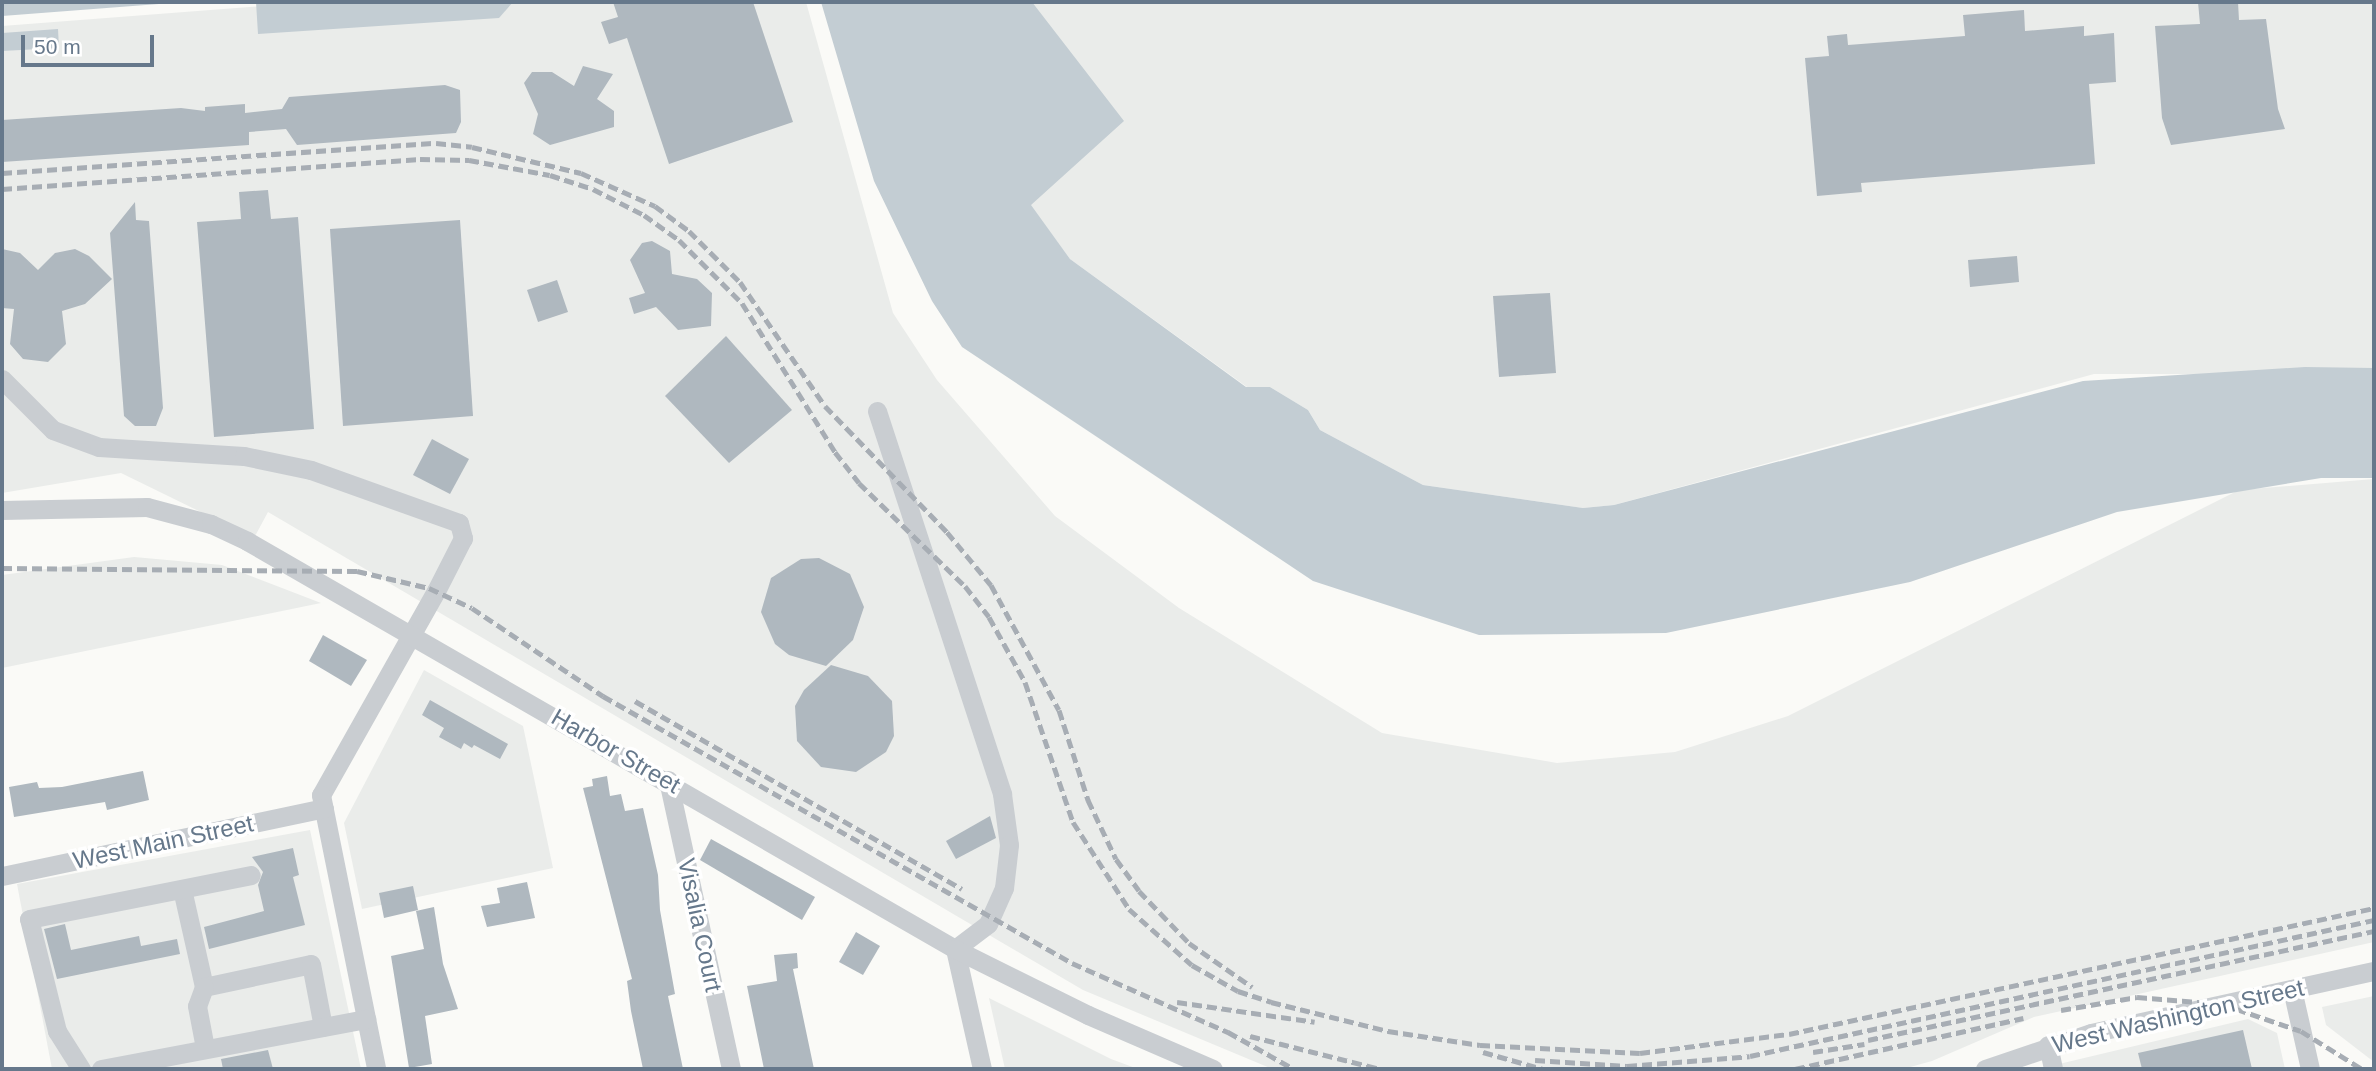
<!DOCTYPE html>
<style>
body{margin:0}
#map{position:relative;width:2376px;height:1071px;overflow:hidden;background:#fafaf7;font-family:Arial,sans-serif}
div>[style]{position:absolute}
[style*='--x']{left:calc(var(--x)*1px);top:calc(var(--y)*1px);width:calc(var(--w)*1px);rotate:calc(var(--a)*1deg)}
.built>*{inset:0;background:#eaecea}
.water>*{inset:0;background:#c3cdd3}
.building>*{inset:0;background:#afb8bf}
.minor>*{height:19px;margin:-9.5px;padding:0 9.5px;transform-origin:9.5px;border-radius:9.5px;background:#c9cdd1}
.rail>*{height:5px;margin-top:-2.5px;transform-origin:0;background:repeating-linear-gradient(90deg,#a7adb4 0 10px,transparent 0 15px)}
span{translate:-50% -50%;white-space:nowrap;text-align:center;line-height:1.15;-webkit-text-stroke:7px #fff;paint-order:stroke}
.street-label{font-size:24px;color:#66788b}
.frame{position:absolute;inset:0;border:4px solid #66788b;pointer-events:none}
.scale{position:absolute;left:21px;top:35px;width:133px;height:32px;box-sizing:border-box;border:4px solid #66788b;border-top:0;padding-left:9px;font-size:21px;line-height:24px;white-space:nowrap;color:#66788b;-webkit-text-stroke:5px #fff;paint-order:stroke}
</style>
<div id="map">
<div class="built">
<i style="clip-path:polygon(316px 2px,806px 2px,893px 313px,937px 380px,1055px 516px,1179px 608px,1382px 733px,1557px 763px,1675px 752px,1788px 716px,2239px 490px,2374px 479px,2374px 942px,2034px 1017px,1932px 1061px,1903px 1069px,1270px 1068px,1083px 990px,268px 512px,254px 538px,121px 473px,2px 493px,2px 26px)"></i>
<i style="clip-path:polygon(955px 2px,2374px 2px,2374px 374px,2094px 374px,1614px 505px,1583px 508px,1423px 485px,1320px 430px,1308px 410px,1270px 387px,1247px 387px,1070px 259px,1004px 170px)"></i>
<i style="clip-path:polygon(134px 557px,222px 565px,321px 603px,2px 668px,2px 575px)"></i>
<i style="clip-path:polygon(424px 670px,523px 726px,553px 868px,362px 909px,344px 823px)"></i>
<i style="clip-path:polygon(310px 830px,361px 1069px,52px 1069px,17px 884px)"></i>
<i style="clip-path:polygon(2374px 996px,2374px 1062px,2326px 1025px,2322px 1007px)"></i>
<i style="clip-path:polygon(989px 998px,1111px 1059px,1138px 1069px,1005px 1069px)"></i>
<i style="clip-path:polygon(2248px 1019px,2277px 1033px,2285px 1069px,2038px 1069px)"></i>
</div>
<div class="water">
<i style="clip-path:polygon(2px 2px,185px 2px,2px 16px)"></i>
<i style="clip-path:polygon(256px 2px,513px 2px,499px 18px,258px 34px)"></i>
<i style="clip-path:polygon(821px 2px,1032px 2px,1124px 121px,1031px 205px,1070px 259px,1246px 387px,1270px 387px,1308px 410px,1320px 430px,1423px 485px,1583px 508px,1614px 505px,2083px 381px,2305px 367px,2374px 368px,2374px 478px,2321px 478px,2117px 512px,1910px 582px,1666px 633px,1479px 635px,1313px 581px,962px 347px,932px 301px,874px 181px)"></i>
<i style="clip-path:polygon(58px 29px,59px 48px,2px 51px,2px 33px)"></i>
</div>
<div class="building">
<i style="clip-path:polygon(613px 2px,753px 2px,793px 122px,669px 164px,627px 38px,609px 44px,601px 22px,618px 17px)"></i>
<i style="clip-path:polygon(2198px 2px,2238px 2px,2239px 20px,2266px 19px,2278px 109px,2285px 129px,2171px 145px,2162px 118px,2155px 26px,2200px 24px)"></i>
<i style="clip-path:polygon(2024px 10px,2025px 31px,2084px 26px,2084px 36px,2114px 33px,2116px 82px,2089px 84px,2095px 164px,1861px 183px,1862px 192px,1817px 196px,1805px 58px,1829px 56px,1827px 36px,1847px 34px,1848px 45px,1965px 36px,1963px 15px)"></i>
<i style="clip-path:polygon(583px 66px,613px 74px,597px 99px,614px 111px,614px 127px,550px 145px,533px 134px,538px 114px,524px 83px,532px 72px,552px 72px,574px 86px)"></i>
<i style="clip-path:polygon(445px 85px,460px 90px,461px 122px,456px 133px,297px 145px,286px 129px,249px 132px,249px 145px,2px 162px,2px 120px,181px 108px,205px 111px,205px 107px,245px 104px,245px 113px,282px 109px,289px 97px)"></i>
<i style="clip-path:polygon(268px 190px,271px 219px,298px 217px,314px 429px,214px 437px,197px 222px,241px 219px,239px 192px)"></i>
<i style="clip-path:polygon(135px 202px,136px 220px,149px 221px,163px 408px,156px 426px,135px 426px,124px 416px,110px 233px)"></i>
<i style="clip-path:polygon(460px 220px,473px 416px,343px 426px,330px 229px)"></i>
<i style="clip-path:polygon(652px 241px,670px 251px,672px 274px,697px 279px,712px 293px,711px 326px,678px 330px,656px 307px,634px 314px,629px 298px,645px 293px,630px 260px,642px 243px)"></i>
<i style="clip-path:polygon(2px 249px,20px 253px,38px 270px,55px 253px,75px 249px,89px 256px,112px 279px,85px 304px,62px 311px,66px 344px,48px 362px,23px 359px,10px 344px,14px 309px,2px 308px)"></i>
<i style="clip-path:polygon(2017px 256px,2019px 282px,1970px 287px,1968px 260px)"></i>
<i style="clip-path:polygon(557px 280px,568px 312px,538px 322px,527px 290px)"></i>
<i style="clip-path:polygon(1550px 293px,1556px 373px,1499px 377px,1493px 296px)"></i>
<i style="clip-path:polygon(726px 336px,792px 410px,729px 463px,665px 396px)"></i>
<i style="clip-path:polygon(432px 439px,469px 459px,450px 494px,413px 475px)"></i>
<i style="clip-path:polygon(819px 558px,850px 574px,864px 607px,853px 640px,826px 666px,789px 655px,775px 644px,761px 612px,771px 578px,801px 559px)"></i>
<i style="clip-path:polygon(323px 635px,367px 660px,351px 686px,309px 661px)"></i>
<i style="clip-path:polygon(831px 665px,868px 676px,892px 701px,894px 736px,886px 752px,856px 772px,821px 767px,797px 741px,795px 706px,804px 690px)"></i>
<i style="clip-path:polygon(430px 700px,508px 744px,500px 759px,474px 745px,472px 748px,464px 743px,461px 749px,439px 737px,444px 728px,422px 715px)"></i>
<i style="clip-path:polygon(143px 771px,149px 800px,107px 810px,105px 802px,14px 817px,9px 787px,37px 782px,39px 788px,62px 787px)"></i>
<i style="clip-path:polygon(607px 776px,610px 796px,621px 794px,625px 811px,643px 808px,658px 875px,660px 910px,675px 994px,668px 996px,683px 1069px,643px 1069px,631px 1011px,627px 981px,632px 979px,583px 788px,593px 786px,592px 779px)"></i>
<i style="clip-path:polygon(990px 816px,996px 838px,956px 859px,946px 841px)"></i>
<i style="clip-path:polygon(711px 839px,815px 897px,802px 920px,700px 860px)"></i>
<i style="clip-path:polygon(293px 848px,299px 875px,293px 877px,305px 925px,209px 949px,204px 927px,264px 911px,258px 885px,263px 872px,252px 857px)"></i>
<i style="clip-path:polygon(527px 882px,535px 918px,487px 927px,481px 906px,500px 903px,497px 888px)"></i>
<i style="clip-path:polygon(413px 886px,418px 910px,384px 918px,379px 893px)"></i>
<i style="clip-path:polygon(434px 907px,443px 964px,458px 1009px,425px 1016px,432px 1064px,409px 1068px,391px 956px,424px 949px,416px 911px)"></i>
<i style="clip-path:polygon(65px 924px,71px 950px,139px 936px,141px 946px,177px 939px,180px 954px,57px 979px,44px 929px)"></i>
<i style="clip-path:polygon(856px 932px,880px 946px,863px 975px,839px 962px)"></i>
<i style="clip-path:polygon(797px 953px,798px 968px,793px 969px,814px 1069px,764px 1069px,747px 986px,777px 981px,774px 955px)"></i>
<i style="clip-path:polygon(2243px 1030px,2252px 1069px,2142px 1069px,2138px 1053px)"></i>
<i style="clip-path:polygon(268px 1050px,273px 1069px,223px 1069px,221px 1059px)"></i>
</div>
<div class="minor">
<i style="--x:2;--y:379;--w:72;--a:45"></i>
<i style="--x:53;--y:430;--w:49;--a:20.3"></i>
<i style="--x:99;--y:447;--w:145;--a:3.6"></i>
<i style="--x:244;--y:456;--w:68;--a:11.8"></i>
<i style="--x:311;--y:470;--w:157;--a:19.7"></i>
<i style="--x:459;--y:523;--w:16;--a:75"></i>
<i style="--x:463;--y:538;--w:59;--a:117"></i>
<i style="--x:436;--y:591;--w:234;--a:119.4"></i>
<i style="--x:321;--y:795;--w:279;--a:78.6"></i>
<i style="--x:877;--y:411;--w:403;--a:71.9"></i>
<i style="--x:1002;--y:794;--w:51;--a:82.2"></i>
<i style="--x:1009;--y:845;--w:43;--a:96.6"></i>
<i style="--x:1004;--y:888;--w:39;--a:114"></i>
<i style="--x:988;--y:924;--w:41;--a:142.9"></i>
<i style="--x:955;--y:949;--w:123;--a:77.3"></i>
<i style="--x:2;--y:510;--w:145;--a:-1.2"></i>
<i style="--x:147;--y:507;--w:66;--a:14.9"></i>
<i style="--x:211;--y:524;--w:40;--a:25"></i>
<i style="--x:247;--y:541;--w:817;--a:29.95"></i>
<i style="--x:955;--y:949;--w:148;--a:26.4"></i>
<i style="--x:1088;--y:1015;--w:136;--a:23.4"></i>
<i style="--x:668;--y:780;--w:296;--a:77.7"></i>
<i style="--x:2;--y:876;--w:329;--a:-11.9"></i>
<i style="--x:182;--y:889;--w:100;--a:77.3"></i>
<i style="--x:204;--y:987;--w:109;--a:-12.1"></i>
<i style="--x:311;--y:964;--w:64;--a:79.2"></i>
<i style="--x:204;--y:987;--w:20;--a:110"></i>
<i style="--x:197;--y:1006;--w:43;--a:79.2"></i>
<i style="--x:2292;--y:989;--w:82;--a:77.3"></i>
<i style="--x:2048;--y:1045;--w:25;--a:78"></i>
<i style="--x:81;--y:1069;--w:45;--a:-122.3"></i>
<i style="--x:57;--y:1031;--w:115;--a:-104"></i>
<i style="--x:29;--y:919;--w:226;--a:-11.2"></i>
<i style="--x:101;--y:1069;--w:270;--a:-10.7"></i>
<i style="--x:1985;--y:1069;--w:112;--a:-18.8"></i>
<i style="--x:2091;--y:1033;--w:290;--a:-12.4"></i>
</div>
<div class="rail">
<i style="--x:2;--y:173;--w:435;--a:-4"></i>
<i style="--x:436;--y:143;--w:36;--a:6"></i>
<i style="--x:472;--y:147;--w:112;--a:13.4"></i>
<i style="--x:581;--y:173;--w:81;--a:24"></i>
<i style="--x:655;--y:206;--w:42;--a:36.3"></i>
<i style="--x:689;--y:231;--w:72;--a:45"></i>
<i style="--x:740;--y:282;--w:150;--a:55.6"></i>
<i style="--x:825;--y:406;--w:175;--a:45.9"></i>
<i style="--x:947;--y:532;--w:69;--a:50.3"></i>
<i style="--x:991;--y:585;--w:142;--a:61.5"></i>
<i style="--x:1059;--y:710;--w:95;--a:72.1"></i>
<i style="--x:1088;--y:800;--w:65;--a:64.6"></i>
<i style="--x:1116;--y:859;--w:39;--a:54"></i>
<i style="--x:1139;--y:891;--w:72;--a:46.1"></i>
<i style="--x:1189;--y:943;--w:77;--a:34.9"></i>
<i style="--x:2;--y:189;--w:419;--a:-4.1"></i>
<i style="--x:420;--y:159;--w:49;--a:1.2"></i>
<i style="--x:469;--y:160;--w:82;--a:10.5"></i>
<i style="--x:550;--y:175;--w:45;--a:18"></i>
<i style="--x:593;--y:189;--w:57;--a:27"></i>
<i style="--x:644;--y:215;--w:43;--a:35.5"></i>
<i style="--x:679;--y:240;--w:89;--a:45"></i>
<i style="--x:742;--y:303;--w:176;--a:58"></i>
<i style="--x:835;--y:452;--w:39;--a:52"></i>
<i style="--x:859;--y:483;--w:148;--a:44.2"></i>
<i style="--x:965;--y:586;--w:39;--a:52"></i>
<i style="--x:989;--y:617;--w:74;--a:61"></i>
<i style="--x:1025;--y:682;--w:148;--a:71.1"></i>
<i style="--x:1073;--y:822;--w:103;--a:57.2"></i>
<i style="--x:1129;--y:909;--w:84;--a:41.6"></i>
<i style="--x:1192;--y:965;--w:53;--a:29.5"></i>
<i style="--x:1238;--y:991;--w:35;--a:18"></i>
<i style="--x:1271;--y:1002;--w:121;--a:13.9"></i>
<i style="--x:1388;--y:1031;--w:93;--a:8.7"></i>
<i style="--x:1480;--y:1045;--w:160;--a:2.9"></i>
<i style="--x:1640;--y:1053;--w:150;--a:-7.3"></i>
<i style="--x:1789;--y:1034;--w:598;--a:-12.15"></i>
<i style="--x:2;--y:568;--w:355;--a:0.5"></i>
<i style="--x:357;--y:571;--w:74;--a:13.3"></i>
<i style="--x:429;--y:588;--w:47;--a:24.9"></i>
<i style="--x:472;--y:608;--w:158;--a:33.9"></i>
<i style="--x:603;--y:696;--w:540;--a:29.65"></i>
<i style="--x:1072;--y:963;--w:171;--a:23.9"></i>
<i style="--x:1228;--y:1032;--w:76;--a:29.3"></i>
<i style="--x:635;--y:701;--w:377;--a:29.9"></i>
<i style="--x:1177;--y:1002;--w:139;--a:8.2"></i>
<i style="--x:2061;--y:1010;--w:77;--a:-9.7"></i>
<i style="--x:2137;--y:997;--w:85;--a:4.7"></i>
<i style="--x:2222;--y:1004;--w:83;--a:18.9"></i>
<i style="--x:2301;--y:1031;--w:72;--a:31.9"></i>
<i style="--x:1250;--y:1036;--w:134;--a:14.2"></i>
<i style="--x:1868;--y:1040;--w:518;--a:-12.16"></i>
<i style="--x:1483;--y:1052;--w:62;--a:15.8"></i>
<i style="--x:1813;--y:1052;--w:52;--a:-8.9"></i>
<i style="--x:1535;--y:1060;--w:92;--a:3.7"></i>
<i style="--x:1627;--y:1066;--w:123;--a:-4.6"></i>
<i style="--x:1750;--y:1056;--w:639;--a:-12.3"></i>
<i style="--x:1795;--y:1069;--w:234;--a:-12.6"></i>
</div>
<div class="street-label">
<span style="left:616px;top:751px;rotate:30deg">Harbor Street</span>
<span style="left:163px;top:842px;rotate:-12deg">West Main Street</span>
<span style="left:700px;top:925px;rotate:78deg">Visalia Court</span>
<span style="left:2178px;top:1016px;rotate:-13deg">West Washington Street</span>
</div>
<div class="frame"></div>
<div class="scale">50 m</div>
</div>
